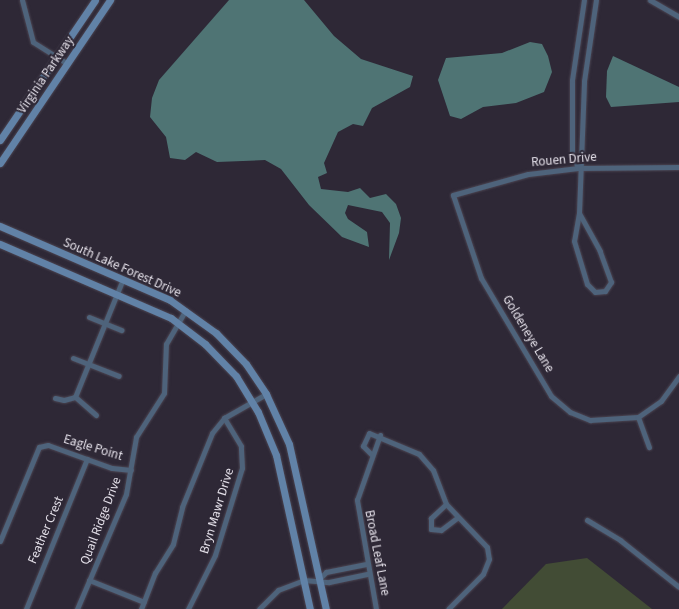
<!DOCTYPE html>
<style>
body{margin:0}
#map{position:relative;width:679px;height:609px;overflow:hidden;background:#2e2836;font-family:"Source Sans 3",sans-serif}
div>[style]{position:absolute}
[style*='--x']{left:calc(var(--x)*1px);top:calc(var(--y)*1px);width:calc(var(--w)*1px);rotate:calc(var(--a)*1deg)}
.green>*{inset:0;background:#424c35}
.water>*{inset:0;background:#4f7474}
.roads{filter:drop-shadow(0 0 1px #4b4552) drop-shadow(0 0 1px #4b4552)}
.minor>*{height:5px;margin:-2.5px;padding:0 2.5px;transform-origin:2.5px;border-radius:2.5px;background:#4e637b}
.secondary>*{height:7px;margin:-3.5px;padding:0 3.5px;transform-origin:3.5px;border-radius:3.5px;background:#6182a7}
span{translate:-50% -50%;white-space:nowrap;text-align:center;line-height:1.15;-webkit-text-stroke:4px #2e2836;paint-order:stroke}
.street-label{font-size:13px;color:#e3dfe8}
</style>
<div id="map">
<div class="green">
<i style="clip-path:polygon(587px 558px,652px 609px,502px 609px,546px 564px)"></i>
</div>
<div class="water">
<i style="clip-path:polygon(229px 0,304px 0,334px 36px,361px 59px,413px 76px,410px 87px,372px 108px,363px 126px,353px 124px,338px 132px,324px 163px,327px 173px,318px 177px,321px 189px,348px 192px,360px 188px,370px 198px,386px 194px,396px 204px,401px 218px,399px 233px,389px 260px,390px 223px,382px 212px,348px 205px,345px 213px,348px 219px,367px 232px,369px 247px,342px 237px,309px 205px,281px 169px,265px 160px,217px 162px,196px 152px,185px 160px,170px 158px,166px 137px,150px 117px,152px 98px,159px 80px)"></i>
<i style="clip-path:polygon(530px 42px,542px 44px,548px 56px,552px 72px,544px 92px,516px 103px,483px 107px,461px 119px,450px 116px,438px 80px,446px 58px,502px 53px)"></i>
<i style="clip-path:polygon(613px 56px,679px 87px,679px 102px,611px 107px,606px 97px,607px 71px)"></i>
</div>
<div class="roads">
<div class="minor">
<i style="--x:22;--y:0;--w:43;--a:75.3"></i>
<i style="--x:33;--y:42;--w:41;--a:32.2"></i>
<i style="--x:650;--y:0;--w:34;--a:30"></i>
<i style="--x:679;--y:167;--w:101;--a:179.4"></i>
<i style="--x:578;--y:168;--w:50;--a:173.2"></i>
<i style="--x:528;--y:174;--w:78;--a:164.4"></i>
<i style="--x:453;--y:195;--w:88;--a:71.4"></i>
<i style="--x:481;--y:278;--w:137;--a:59.3"></i>
<i style="--x:551;--y:396;--w:25;--a:40"></i>
<i style="--x:570;--y:412;--w:22;--a:22"></i>
<i style="--x:590;--y:420;--w:48;--a:-3.6"></i>
<i style="--x:638;--y:417;--w:28;--a:-35"></i>
<i style="--x:661;--y:401;--w:31;--a:-54"></i>
<i style="--x:578;--y:168;--w:16;--a:-112"></i>
<i style="--x:572;--y:153;--w:73;--a:-90"></i>
<i style="--x:572;--y:80;--w:81;--a:-81.5"></i>
<i style="--x:579;--y:213;--w:28;--a:100"></i>
<i style="--x:574;--y:241;--w:45;--a:73.2"></i>
<i style="--x:587;--y:284;--w:11;--a:45"></i>
<i style="--x:595;--y:292;--w:10;--a:-6"></i>
<i style="--x:605;--y:291;--w:11;--a:-56"></i>
<i style="--x:611;--y:282;--w:33;--a:-110"></i>
<i style="--x:600;--y:251;--w:43;--a:-118.9"></i>
<i style="--x:579;--y:213;--w:132;--a:-87.8"></i>
<i style="--x:584;--y:81;--w:82;--a:-81.6"></i>
<i style="--x:89;--y:317;--w:35;--a:22"></i>
<i style="--x:73;--y:358;--w:49;--a:21.4"></i>
<i style="--x:55;--y:398;--w:9;--a:13"></i>
<i style="--x:64;--y:400;--w:11;--a:-15"></i>
<i style="--x:96;--y:415;--w:28;--a:-139"></i>
<i style="--x:75;--y:397;--w:127;--a:-67.9"></i>
<i style="--x:638;--y:417;--w:32;--a:70"></i>
<i style="--x:372;--y:455;--w:13;--a:-135"></i>
<i style="--x:363;--y:446;--w:14;--a:-65"></i>
<i style="--x:369;--y:433;--w:54;--a:22.8"></i>
<i style="--x:419;--y:454;--w:21;--a:49"></i>
<i style="--x:433;--y:470;--w:36;--a:69"></i>
<i style="--x:446;--y:504;--w:59;--a:46.4"></i>
<i style="--x:487;--y:547;--w:12;--a:81"></i>
<i style="--x:489;--y:559;--w:16;--a:112"></i>
<i style="--x:483;--y:574;--w:49;--a:135"></i>
<i style="--x:446;--y:504;--w:21;--a:137"></i>
<i style="--x:431;--y:518;--w:11;--a:90"></i>
<i style="--x:431;--y:529;--w:10;--a:6"></i>
<i style="--x:441;--y:530;--w:21;--a:-37"></i>
<i style="--x:587;--y:520;--w:39;--a:31"></i>
<i style="--x:620;--y:540;--w:75;--a:38.5"></i>
<i style="--x:0;--y:541;--w:102;--a:-67.5"></i>
<i style="--x:39;--y:447;--w:9;--a:-13"></i>
<i style="--x:48;--y:445;--w:68;--a:19.8"></i>
<i style="--x:112;--y:468;--w:19;--a:6"></i>
<i style="--x:319;--y:579;--w:10;--a:-45"></i>
<i style="--x:326;--y:572;--w:41;--a:-11.3"></i>
<i style="--x:89;--y:580;--w:59;--a:21.8"></i>
<i style="--x:26;--y:609;--w:162;--a:-67.9"></i>
<i style="--x:77;--y:609;--w:125;--a:-66.9"></i>
<i style="--x:126;--y:494;--w:58;--a:-80"></i>
<i style="--x:136;--y:437;--w:52;--a:-57.5"></i>
<i style="--x:164;--y:393;--w:49;--a:-87.7"></i>
<i style="--x:166;--y:344;--w:39;--a:-60"></i>
<i style="--x:141;--y:609;--w:39;--a:-69"></i>
<i style="--x:155;--y:573;--w:34;--a:-58"></i>
<i style="--x:173;--y:544;--w:38;--a:-76"></i>
<i style="--x:182;--y:507;--w:80;--a:-67.9"></i>
<i style="--x:212;--y:433;--w:19;--a:-51"></i>
<i style="--x:224;--y:418;--w:48;--a:-29.7"></i>
<i style="--x:188;--y:609;--w:60;--a:-63.4"></i>
<i style="--x:215;--y:555;--w:91;--a:-72.8"></i>
<i style="--x:242;--y:468;--w:22;--a:-93"></i>
<i style="--x:241;--y:446;--w:33;--a:-121"></i>
<i style="--x:259;--y:609;--w:27;--a:-45"></i>
<i style="--x:278;--y:590;--w:28;--a:-21"></i>
<i style="--x:304;--y:580;--w:25;--a:5"></i>
<i style="--x:329;--y:582;--w:40;--a:-12"></i>
<i style="--x:376;--y:609;--w:111;--a:-99.9"></i>
<i style="--x:357;--y:500;--w:69;--a:-70.5"></i>
</div>
<div class="secondary">
<i style="--x:0;--y:140;--w:169;--a:-55.8"></i>
<i style="--x:0;--y:163;--w:197;--a:-56"></i>
<i style="--x:0;--y:226;--w:185;--a:23.5"></i>
<i style="--x:170;--y:300;--w:57;--a:35.7"></i>
<i style="--x:216;--y:333;--w:43;--a:45.9"></i>
<i style="--x:246;--y:364;--w:36;--a:56"></i>
<i style="--x:266;--y:394;--w:55;--a:65.3"></i>
<i style="--x:289;--y:444;--w:169;--a:77.4"></i>
<i style="--x:0;--y:244;--w:186;--a:23.4"></i>
<i style="--x:171;--y:318;--w:43;--a:37.4"></i>
<i style="--x:205;--y:344;--w:45;--a:45.9"></i>
<i style="--x:236;--y:376;--w:42;--a:58.6"></i>
<i style="--x:258;--y:412;--w:47;--a:67.3"></i>
<i style="--x:276;--y:455;--w:158;--a:77.6"></i>
</div>
</div>
<div class="street-label">
<span style="left:46px;top:75px;rotate:-56deg">Virginia Parkway</span>
<span style="left:564px;top:160px;rotate:-5deg">Rouen Drive</span>
<span style="left:122px;top:268px;rotate:24deg">South Lake Forest Drive</span>
<span style="left:528px;top:334px;rotate:59deg">Goldeneye Lane</span>
<span style="left:93px;top:448px;rotate:17deg">Eagle Point</span>
<span style="left:217px;top:511px;rotate:-73deg">Bryn Mawr Drive</span>
<span style="left:101px;top:521px;rotate:-69deg">Quail Ridge Drive</span>
<span style="left:46px;top:530px;rotate:-67deg">Feather Crest</span>
<span style="left:377px;top:553px;rotate:79deg">Broad Leaf Lane</span>
</div>
</div>
